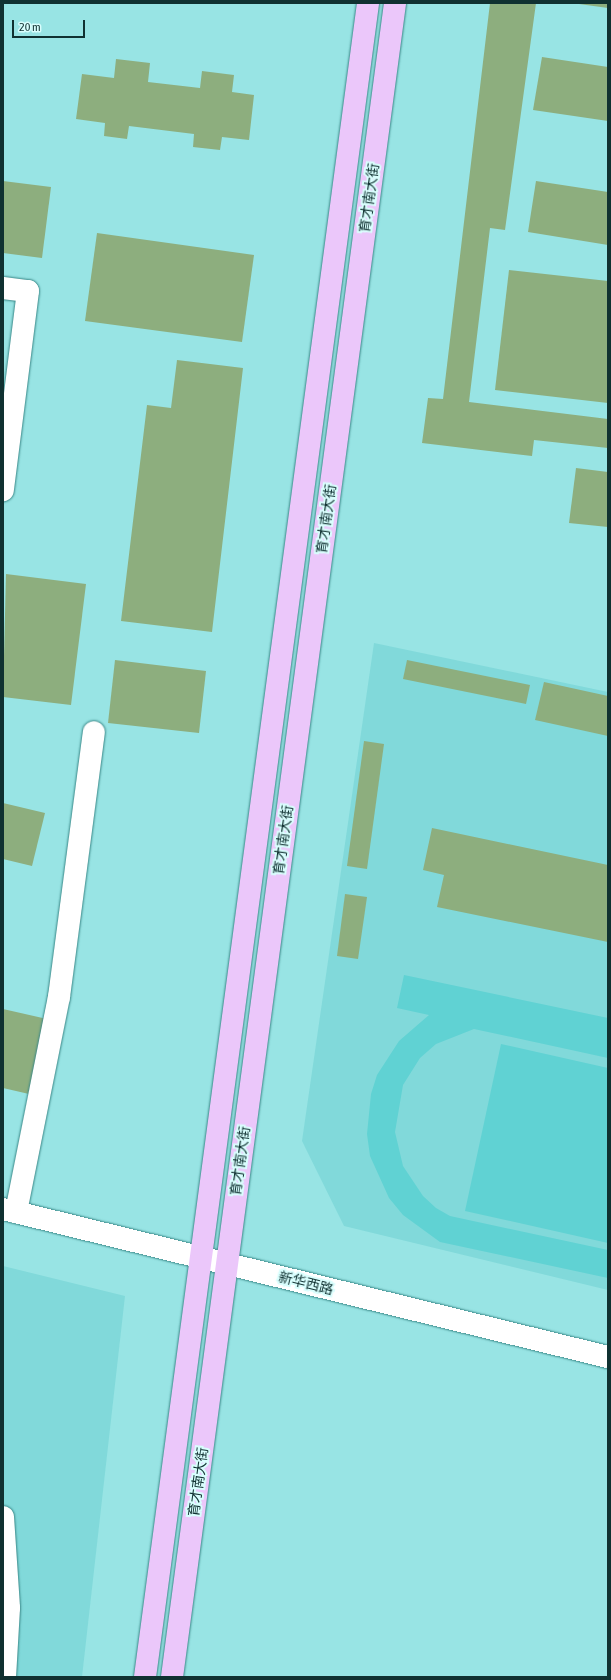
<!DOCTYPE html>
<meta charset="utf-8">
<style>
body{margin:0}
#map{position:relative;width:611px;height:1680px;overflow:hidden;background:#98e4e4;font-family:"Asap Condensed","Noto Sans SC",sans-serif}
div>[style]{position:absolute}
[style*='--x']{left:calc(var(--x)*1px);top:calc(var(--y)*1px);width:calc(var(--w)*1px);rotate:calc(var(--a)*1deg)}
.built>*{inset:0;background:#81d9da}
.green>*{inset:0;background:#60d2d3}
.building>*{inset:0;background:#8dae7e}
.roads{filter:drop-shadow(0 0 1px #398787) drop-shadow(0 0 1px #398787)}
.minor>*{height:22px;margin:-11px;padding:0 11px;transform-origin:11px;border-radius:11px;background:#fff}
.major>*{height:22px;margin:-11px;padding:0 11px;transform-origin:11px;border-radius:11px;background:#ebc7fa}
span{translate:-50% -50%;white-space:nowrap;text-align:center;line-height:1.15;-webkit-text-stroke:4px #d9fefd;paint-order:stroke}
.street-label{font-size:14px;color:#103131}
.frame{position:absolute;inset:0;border:4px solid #103131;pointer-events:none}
.scale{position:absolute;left:12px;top:20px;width:73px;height:18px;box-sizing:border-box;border:2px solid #103131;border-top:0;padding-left:5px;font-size:12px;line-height:14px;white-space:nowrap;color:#103131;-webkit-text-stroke:3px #d9fefd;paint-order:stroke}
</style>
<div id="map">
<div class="built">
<i style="clip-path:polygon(374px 643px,608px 692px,608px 1290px,344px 1226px,302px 1141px)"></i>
<i style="clip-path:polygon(3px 1266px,125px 1296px,82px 1677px,3px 1677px)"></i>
</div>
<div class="green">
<i style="clip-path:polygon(404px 975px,608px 1018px,608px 1058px,474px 1029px,436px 1044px,420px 1058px,403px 1085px,395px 1132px,403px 1166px,423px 1196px,436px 1208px,450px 1216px,608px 1250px,608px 1278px,440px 1242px,403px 1215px,389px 1198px,370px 1156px,367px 1134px,371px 1094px,377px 1075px,399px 1041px,429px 1015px,397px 1008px)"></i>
<i style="clip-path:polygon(501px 1044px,608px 1068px,608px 1243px,465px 1211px)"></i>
</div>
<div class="building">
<i style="clip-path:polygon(490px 3px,536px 3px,505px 230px,490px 228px,469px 402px,608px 419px,608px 448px,534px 440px,532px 456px,422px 443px,428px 398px,443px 399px)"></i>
<i style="clip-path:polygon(608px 3px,608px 8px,579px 4px,579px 3px)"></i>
<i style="clip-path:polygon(542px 57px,608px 67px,608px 121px,533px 110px)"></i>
<i style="clip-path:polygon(116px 59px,150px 63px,148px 82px,200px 88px,202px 71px,234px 75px,232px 92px,254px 95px,249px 140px,222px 137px,220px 150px,193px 147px,194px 134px,129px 126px,127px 139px,104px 136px,105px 123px,76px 119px,82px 74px,114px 78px)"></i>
<i style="clip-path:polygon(3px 181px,51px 187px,42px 258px,3px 253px)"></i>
<i style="clip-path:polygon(536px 181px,608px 192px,608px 245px,528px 232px)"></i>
<i style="clip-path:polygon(97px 233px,254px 255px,242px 342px,85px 321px)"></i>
<i style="clip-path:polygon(509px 270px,608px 281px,608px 403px,495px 390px)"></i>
<i style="clip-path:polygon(177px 360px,243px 368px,212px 632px,121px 621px,147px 405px,171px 408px)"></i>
<i style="clip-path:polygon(576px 468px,608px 472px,608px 527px,569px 523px)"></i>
<i style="clip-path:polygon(6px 574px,86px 584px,71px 705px,3px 697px)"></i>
<i style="clip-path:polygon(115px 660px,206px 671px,199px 733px,108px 723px)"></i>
<i style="clip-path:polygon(407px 660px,530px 685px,526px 704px,403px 679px)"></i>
<i style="clip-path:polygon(544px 682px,608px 696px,608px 736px,535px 720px)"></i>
<i style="clip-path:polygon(364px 741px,384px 744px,367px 869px,347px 866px)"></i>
<i style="clip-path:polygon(3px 803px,45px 813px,32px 866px,3px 859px)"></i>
<i style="clip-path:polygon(432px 828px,608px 865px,608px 942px,437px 907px,444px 875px,423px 870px)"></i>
<i style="clip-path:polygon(345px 894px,367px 897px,358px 959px,337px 956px)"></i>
<i style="clip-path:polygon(3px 1009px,47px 1019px,29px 1094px,3px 1088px)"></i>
</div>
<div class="roads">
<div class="minor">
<i style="--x:3;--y:288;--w:25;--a:7"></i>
<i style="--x:28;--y:291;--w:201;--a:97.2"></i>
<i style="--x:3;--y:1209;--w:623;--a:13.75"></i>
<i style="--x:16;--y:1212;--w:219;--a:-78.7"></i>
<i style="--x:59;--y:997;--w:267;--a:-82.5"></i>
<i style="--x:3;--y:1517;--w:91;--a:86.2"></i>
<i style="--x:9;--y:1608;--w:69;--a:93.3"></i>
</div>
<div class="major">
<i style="--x:145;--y:1677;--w:1689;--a:-82.41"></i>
<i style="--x:172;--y:1677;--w:1689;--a:-82.41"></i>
</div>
</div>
<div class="street-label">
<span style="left:369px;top:198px;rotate:-82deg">育才南大街</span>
<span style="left:326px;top:519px;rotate:-82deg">育才南大街</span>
<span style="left:283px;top:840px;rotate:-82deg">育才南大街</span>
<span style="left:240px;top:1161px;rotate:-82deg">育才南大街</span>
<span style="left:306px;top:1283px;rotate:14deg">新华西路</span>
<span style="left:198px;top:1482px;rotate:-82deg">育才南大街</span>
</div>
<div class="frame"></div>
<div class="scale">20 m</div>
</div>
